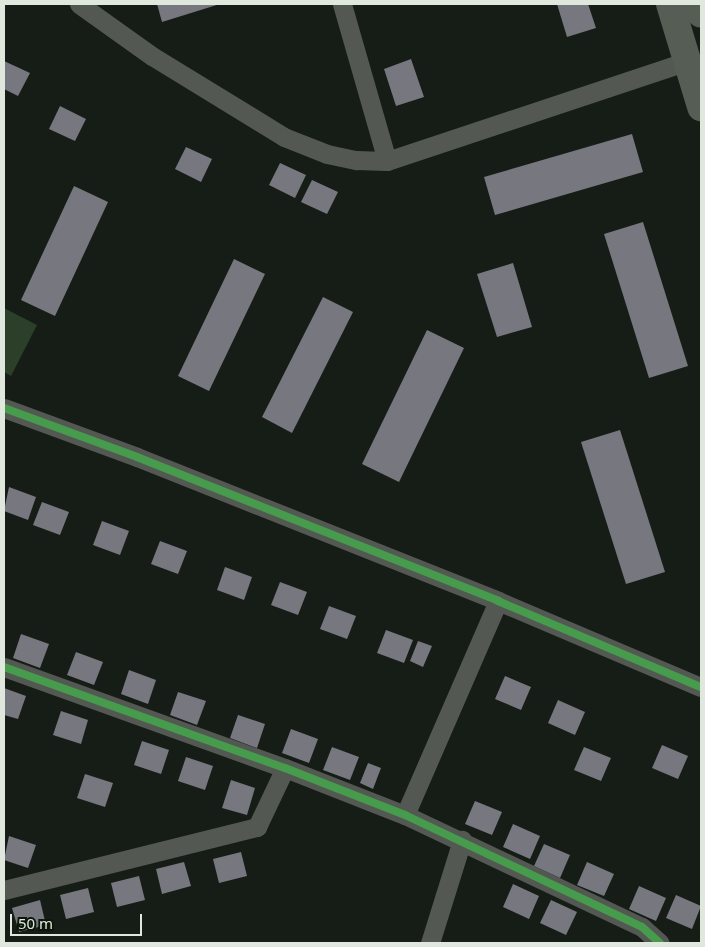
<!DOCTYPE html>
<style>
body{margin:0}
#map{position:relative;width:705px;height:947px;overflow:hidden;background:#161c16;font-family:"Noto Sans",sans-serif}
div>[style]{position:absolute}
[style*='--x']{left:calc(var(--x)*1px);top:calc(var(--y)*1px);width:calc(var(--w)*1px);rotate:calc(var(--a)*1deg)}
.green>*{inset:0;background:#2c3f28}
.building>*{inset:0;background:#77787f}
.minor>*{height:19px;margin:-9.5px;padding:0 9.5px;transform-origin:9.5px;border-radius:9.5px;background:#535852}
.primary>*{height:28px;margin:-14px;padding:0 14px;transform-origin:14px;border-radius:14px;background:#555d54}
.cycleway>*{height:8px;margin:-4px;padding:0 4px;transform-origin:4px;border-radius:4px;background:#469c4c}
span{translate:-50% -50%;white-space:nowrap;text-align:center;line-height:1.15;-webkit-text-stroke:5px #0c1709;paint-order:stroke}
.frame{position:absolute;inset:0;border:5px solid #e0e8de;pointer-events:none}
.scale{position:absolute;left:10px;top:914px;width:132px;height:22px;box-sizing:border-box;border:2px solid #e0e8de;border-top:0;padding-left:6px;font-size:15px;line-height:18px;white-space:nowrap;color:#e0e8de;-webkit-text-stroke:4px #0c1709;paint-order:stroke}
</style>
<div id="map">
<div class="green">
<i style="clip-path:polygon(4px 308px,37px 325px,11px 376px,4px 372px)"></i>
</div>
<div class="building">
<i style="clip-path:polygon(157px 4px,220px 4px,162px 22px)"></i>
<i style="clip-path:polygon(557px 4px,588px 4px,596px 28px,567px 37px)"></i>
<i style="clip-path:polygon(411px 59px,424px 97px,396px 106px,384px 69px)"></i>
<i style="clip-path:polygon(4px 61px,30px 73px,18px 96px,4px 89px)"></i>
<i style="clip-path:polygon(60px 106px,86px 119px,75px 141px,49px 129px)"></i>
<i style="clip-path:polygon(632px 134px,643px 172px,495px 215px,484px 177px)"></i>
<i style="clip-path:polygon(186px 147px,212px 159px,201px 182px,175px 169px)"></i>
<i style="clip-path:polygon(280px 163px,306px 175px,295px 198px,269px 185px)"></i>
<i style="clip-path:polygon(312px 180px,338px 192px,327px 214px,301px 202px)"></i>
<i style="clip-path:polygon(74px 186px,108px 202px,55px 316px,21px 300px)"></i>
<i style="clip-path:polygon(643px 222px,688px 366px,649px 378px,604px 234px)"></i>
<i style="clip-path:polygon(234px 259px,265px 274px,209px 391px,178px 376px)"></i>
<i style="clip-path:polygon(513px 263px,532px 327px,497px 337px,477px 274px)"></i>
<i style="clip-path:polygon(323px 297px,353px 312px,292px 433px,262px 417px)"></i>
<i style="clip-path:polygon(427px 330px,464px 348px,399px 482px,362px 464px)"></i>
<i style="clip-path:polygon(620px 430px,665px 572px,626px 584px,581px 442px)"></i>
<i style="clip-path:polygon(9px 487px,36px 497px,28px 520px,4px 511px)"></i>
<i style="clip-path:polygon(42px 502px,69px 512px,60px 535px,33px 525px)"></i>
<i style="clip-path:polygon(102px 521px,129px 531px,120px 555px,93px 545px)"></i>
<i style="clip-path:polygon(160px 541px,187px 551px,178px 574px,151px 564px)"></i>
<i style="clip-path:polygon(225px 567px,252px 577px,244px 600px,217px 590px)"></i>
<i style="clip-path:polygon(280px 582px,307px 592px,298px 615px,271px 605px)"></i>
<i style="clip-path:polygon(329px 606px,356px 616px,347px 639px,320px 629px)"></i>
<i style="clip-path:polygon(386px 630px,413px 640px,404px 663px,377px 653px)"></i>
<i style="clip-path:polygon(21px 634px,49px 644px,40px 668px,13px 658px)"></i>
<i style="clip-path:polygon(418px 641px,432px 646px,423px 667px,410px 661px)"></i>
<i style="clip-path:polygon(76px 652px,103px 662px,94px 685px,67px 675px)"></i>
<i style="clip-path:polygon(129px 670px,156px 680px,148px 704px,121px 694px)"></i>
<i style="clip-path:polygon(505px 676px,531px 687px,521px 710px,495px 699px)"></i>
<i style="clip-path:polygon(4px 688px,26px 696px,18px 719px,4px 715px)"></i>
<i style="clip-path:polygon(178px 692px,206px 701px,197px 725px,170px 715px)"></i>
<i style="clip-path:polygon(558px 700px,585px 712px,575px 735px,548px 723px)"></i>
<i style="clip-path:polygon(61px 711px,88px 720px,81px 744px,53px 735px)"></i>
<i style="clip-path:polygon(238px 715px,265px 724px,257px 748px,230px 738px)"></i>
<i style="clip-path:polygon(291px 729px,318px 739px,309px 763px,282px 753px)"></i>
<i style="clip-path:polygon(142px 741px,169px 750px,161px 774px,134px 765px)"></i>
<i style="clip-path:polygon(662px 745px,688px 756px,678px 779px,652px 768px)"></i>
<i style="clip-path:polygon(332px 747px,359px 757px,350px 780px,323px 770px)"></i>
<i style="clip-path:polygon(584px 747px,611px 758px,601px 781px,574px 770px)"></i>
<i style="clip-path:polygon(186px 757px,213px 766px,205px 790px,178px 781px)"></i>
<i style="clip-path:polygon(368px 763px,381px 768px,373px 789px,360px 783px)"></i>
<i style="clip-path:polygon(85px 774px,113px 783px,105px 807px,77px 798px)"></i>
<i style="clip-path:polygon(231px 780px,255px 788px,247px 815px,222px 808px)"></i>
<i style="clip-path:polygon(475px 801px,502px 812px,492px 835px,465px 824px)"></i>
<i style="clip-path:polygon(513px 824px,540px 836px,530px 859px,503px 847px)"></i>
<i style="clip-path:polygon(9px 836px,36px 845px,28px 868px,4px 860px)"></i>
<i style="clip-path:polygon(544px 844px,570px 855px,560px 878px,534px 866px)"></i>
<i style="clip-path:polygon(241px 852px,247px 876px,219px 883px,213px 859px)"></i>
<i style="clip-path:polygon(184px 862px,191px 886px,162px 894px,156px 869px)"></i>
<i style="clip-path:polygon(587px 862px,614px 874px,604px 896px,577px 885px)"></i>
<i style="clip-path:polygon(139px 876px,145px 900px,117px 907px,111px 883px)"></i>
<i style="clip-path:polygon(513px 884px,539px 896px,529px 919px,503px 907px)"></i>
<i style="clip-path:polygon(639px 886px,666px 898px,656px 921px,629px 909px)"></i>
<i style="clip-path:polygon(88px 888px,94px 912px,66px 919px,60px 895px)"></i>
<i style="clip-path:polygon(676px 895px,701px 906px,692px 929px,666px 918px)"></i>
<i style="clip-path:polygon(40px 900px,46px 925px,19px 932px,12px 908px)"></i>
<i style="clip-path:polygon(551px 900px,577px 912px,566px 935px,540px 923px)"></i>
</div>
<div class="minor">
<i style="--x:79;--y:4;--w:90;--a:35.5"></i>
<i style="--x:152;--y:56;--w:155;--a:31.5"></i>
<i style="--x:284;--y:137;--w:46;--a:21.6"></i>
<i style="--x:327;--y:154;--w:30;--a:12"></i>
<i style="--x:356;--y:160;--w:31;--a:2"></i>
<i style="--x:387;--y:161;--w:317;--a:-18.4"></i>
<i style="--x:342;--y:4;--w:163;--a:74"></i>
<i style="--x:4;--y:408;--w:142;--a:20.2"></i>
<i style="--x:137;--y:457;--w:389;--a:21.7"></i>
<i style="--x:498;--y:601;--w:220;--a:23"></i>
<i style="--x:4;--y:667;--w:299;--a:19.8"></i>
<i style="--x:285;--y:768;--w:129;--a:21.4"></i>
<i style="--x:405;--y:815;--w:262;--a:25.3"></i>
<i style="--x:642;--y:927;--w:24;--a:42"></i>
<i style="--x:405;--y:815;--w:233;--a:-66.5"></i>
<i style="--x:4;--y:890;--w:261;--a:-14"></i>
<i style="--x:257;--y:827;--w:65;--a:-64.6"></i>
<i style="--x:430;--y:943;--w:108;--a:-72.7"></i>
</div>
<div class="primary">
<i style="--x:670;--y:4;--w:108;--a:73.2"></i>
<i style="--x:698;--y:4;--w:10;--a:73"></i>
</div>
<div class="cycleway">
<i style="--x:4;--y:408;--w:142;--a:20.2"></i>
<i style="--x:137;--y:457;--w:389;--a:21.7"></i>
<i style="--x:498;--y:601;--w:220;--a:23"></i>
<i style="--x:4;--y:667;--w:299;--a:19.8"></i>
<i style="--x:285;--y:768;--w:129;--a:21.4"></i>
<i style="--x:405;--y:815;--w:262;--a:25.3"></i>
<i style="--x:642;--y:927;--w:24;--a:42"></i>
</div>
<div class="frame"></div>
<div class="scale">50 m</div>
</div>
